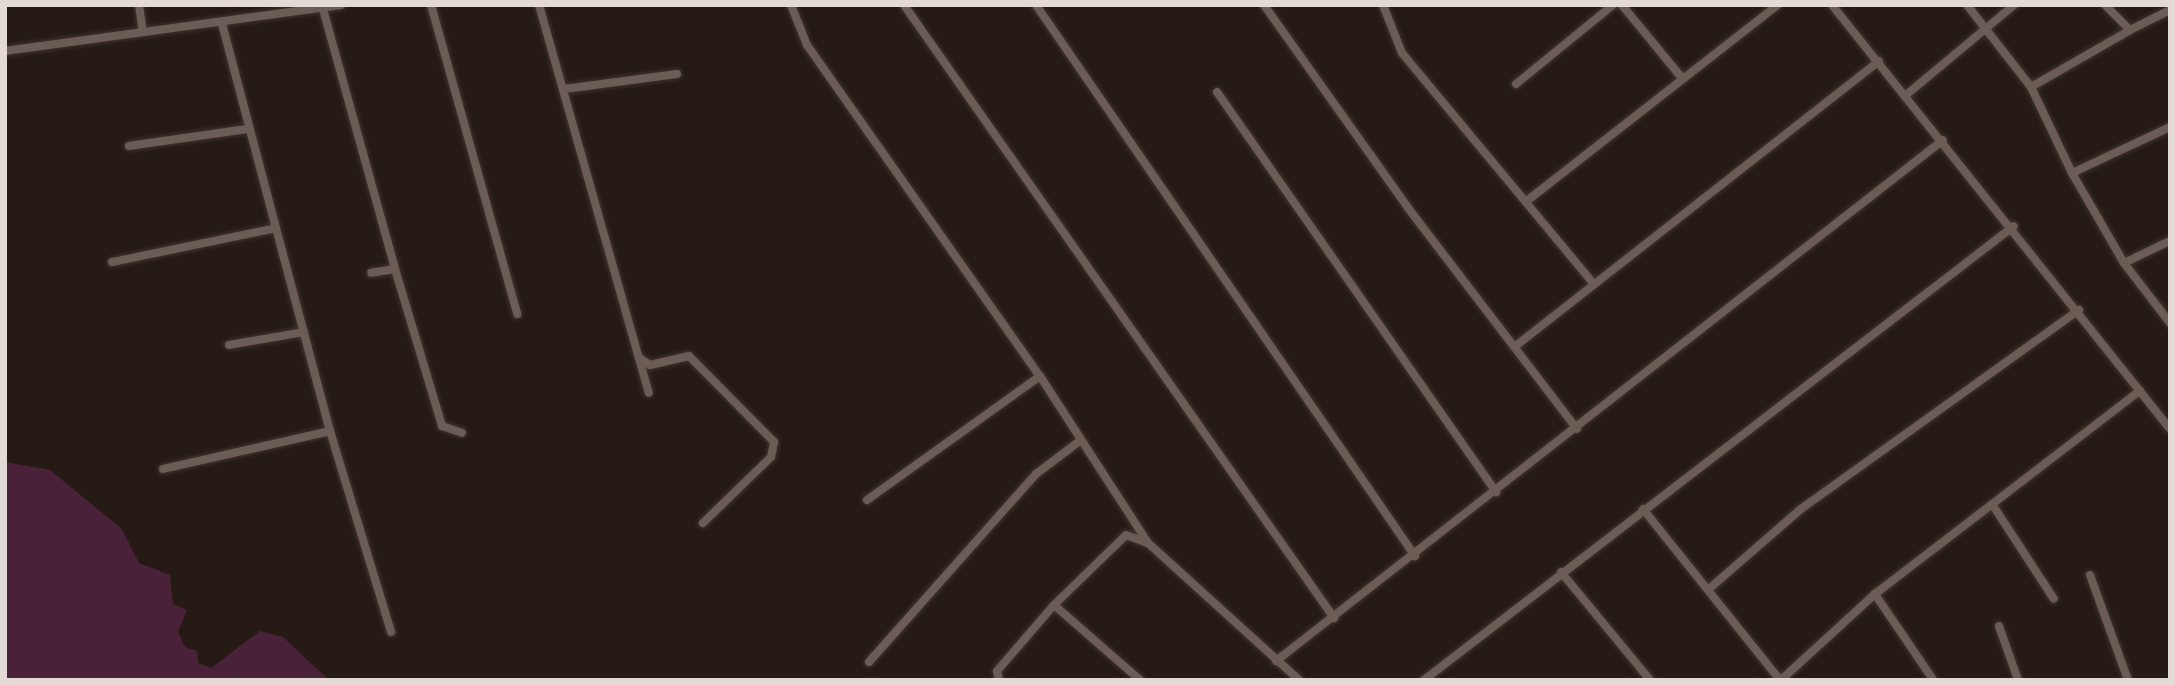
<!DOCTYPE html>
<style>
body{margin:0}
#map{position:relative;width:2175px;height:685px;overflow:hidden;background:#261a15;font-family:Lato,sans-serif}
div>[style]{position:absolute}
[style*='--x']{left:calc(var(--x)*1px);top:calc(var(--y)*1px);width:calc(var(--w)*1px);rotate:calc(var(--a)*1deg)}
.water>*{inset:0;background:#492239}
.roads{filter:drop-shadow(0 0 2px #3e3431) drop-shadow(0 0 2px #3e3431)}
.minor>*{height:8px;margin:-4px;padding:0 4px;transform-origin:4px;border-radius:4px;background:#6b5c56}
span{translate:-50% -50%;white-space:nowrap;text-align:center;line-height:1.15;-webkit-text-stroke:5px #261a15;paint-order:stroke}
.frame{position:absolute;inset:0;border:7px solid #e3dad6;pointer-events:none}
</style>
<div id="map">
<div class="water">
<i style="clip-path:polygon(5px 462px,50px 470px,122px 529px,139px 563px,170px 575px,173px 604px,187px 610px,178px 632px,185px 647px,197px 651px,198px 663px,211px 668px,260px 631px,283px 637px,329px 680px,5px 680px)"></i>
</div>
<div class="roads">
<div class="minor">
<i style="--x:139;--y:5;--w:27;--a:82"></i>
<i style="--x:431;--y:5;--w:321;--a:74.4"></i>
<i style="--x:539;--y:5;--w:403;--a:74.2"></i>
<i style="--x:791;--y:5;--w:43;--a:68.2"></i>
<i style="--x:807;--y:45;--w:405;--a:54.9"></i>
<i style="--x:1040;--y:376;--w:199;--a:57.1"></i>
<i style="--x:904;--y:5;--w:749;--a:54.95"></i>
<i style="--x:1036;--y:5;--w:669;--a:55.48"></i>
<i style="--x:1264;--y:5;--w:249;--a:54.6"></i>
<i style="--x:1408;--y:208;--w:278;--a:52.6"></i>
<i style="--x:1383;--y:5;--w:52;--a:68.4"></i>
<i style="--x:1402;--y:53;--w:300;--a:50.3"></i>
<i style="--x:1622;--y:5;--w:94;--a:50.6"></i>
<i style="--x:1832;--y:5;--w:542;--a:51.44"></i>
<i style="--x:1967;--y:5;--w:104;--a:52"></i>
<i style="--x:2031;--y:87;--w:95;--a:64.5"></i>
<i style="--x:2072;--y:173;--w:108;--a:-25.1"></i>
<i style="--x:2105;--y:5;--w:35;--a:45"></i>
<i style="--x:2130;--y:30;--w:45;--a:-26.6"></i>
<i style="--x:323;--y:9;--w:270;--a:74.5"></i>
<i style="--x:395;--y:269;--w:24;--a:171"></i>
<i style="--x:5;--y:51;--w:339;--a:-7.8"></i>
<i style="--x:1516;--y:84;--w:125;--a:-39.2"></i>
<i style="--x:2031;--y:87;--w:114;--a:-29.9"></i>
<i style="--x:564;--y:89;--w:114;--a:-7.6"></i>
<i style="--x:1217;--y:92;--w:488;--a:55.1"></i>
<i style="--x:1906;--y:95;--w:141;--a:-39.8"></i>
<i style="--x:129;--y:146;--w:119;--a:-8.2"></i>
<i style="--x:2072;--y:173;--w:104;--a:60"></i>
<i style="--x:2124;--y:263;--w:76;--a:52.5"></i>
<i style="--x:1528;--y:200;--w:317;--a:-38"></i>
<i style="--x:112;--y:262;--w:167;--a:-11.7"></i>
<i style="--x:276;--y:228;--w:211;--a:-104.8"></i>
<i style="--x:2124;--y:263;--w:51;--a:-25.6"></i>
<i style="--x:395;--y:269;--w:164;--a:73.3"></i>
<i style="--x:442;--y:426;--w:21;--a:19"></i>
<i style="--x:229;--y:345;--w:76;--a:-9.8"></i>
<i style="--x:1517;--y:345;--w:460;--a:-38.1"></i>
<i style="--x:639;--y:358;--w:13;--a:32"></i>
<i style="--x:650;--y:365;--w:40;--a:-13"></i>
<i style="--x:689;--y:356;--w:121;--a:45.3"></i>
<i style="--x:774;--y:442;--w:15;--a:101"></i>
<i style="--x:771;--y:457;--w:95;--a:135.9"></i>
<i style="--x:330;--y:431;--w:210;--a:73.1"></i>
<i style="--x:163;--y:469;--w:171;--a:-12.8"></i>
<i style="--x:330;--y:431;--w:210;--a:-104.9"></i>
<i style="--x:867;--y:500;--w:213;--a:-35.6"></i>
<i style="--x:1992;--y:504;--w:113;--a:56.9"></i>
<i style="--x:1643;--y:509;--w:219;--a:51.3"></i>
<i style="--x:1561;--y:572;--w:140;--a:50.5"></i>
<i style="--x:2090;--y:575;--w:112;--a:70.1"></i>
<i style="--x:1710;--y:588;--w:121;--a:-41"></i>
<i style="--x:1801;--y:509;--w:342;--a:-35.6"></i>
<i style="--x:1999;--y:626;--w:57;--a:70.6"></i>
<i style="--x:1276;--y:661;--w:846;--a:-37.99"></i>
<i style="--x:869;--y:662;--w:251;--a:-48.4"></i>
<i style="--x:1036;--y:474;--w:56;--a:-37.1"></i>
<i style="--x:1932;--y:678;--w:102;--a:-124.2"></i>
<i style="--x:1875;--y:594;--w:334;--a:-37.5"></i>
<i style="--x:999;--y:680;--w:9;--a:-103"></i>
<i style="--x:997;--y:671;--w:87;--a:-49.2"></i>
<i style="--x:1140;--y:680;--w:114;--a:-138.9"></i>
<i style="--x:1054;--y:605;--w:100;--a:-44.2"></i>
<i style="--x:1126;--y:535;--w:23;--a:20"></i>
<i style="--x:1148;--y:543;--w:204;--a:42.2"></i>
<i style="--x:1424;--y:680;--w:744;--a:-37.58"></i>
<i style="--x:1781;--y:680;--w:127;--a:-42.5"></i>
</div>
</div>
<div class="frame"></div>
</div>
